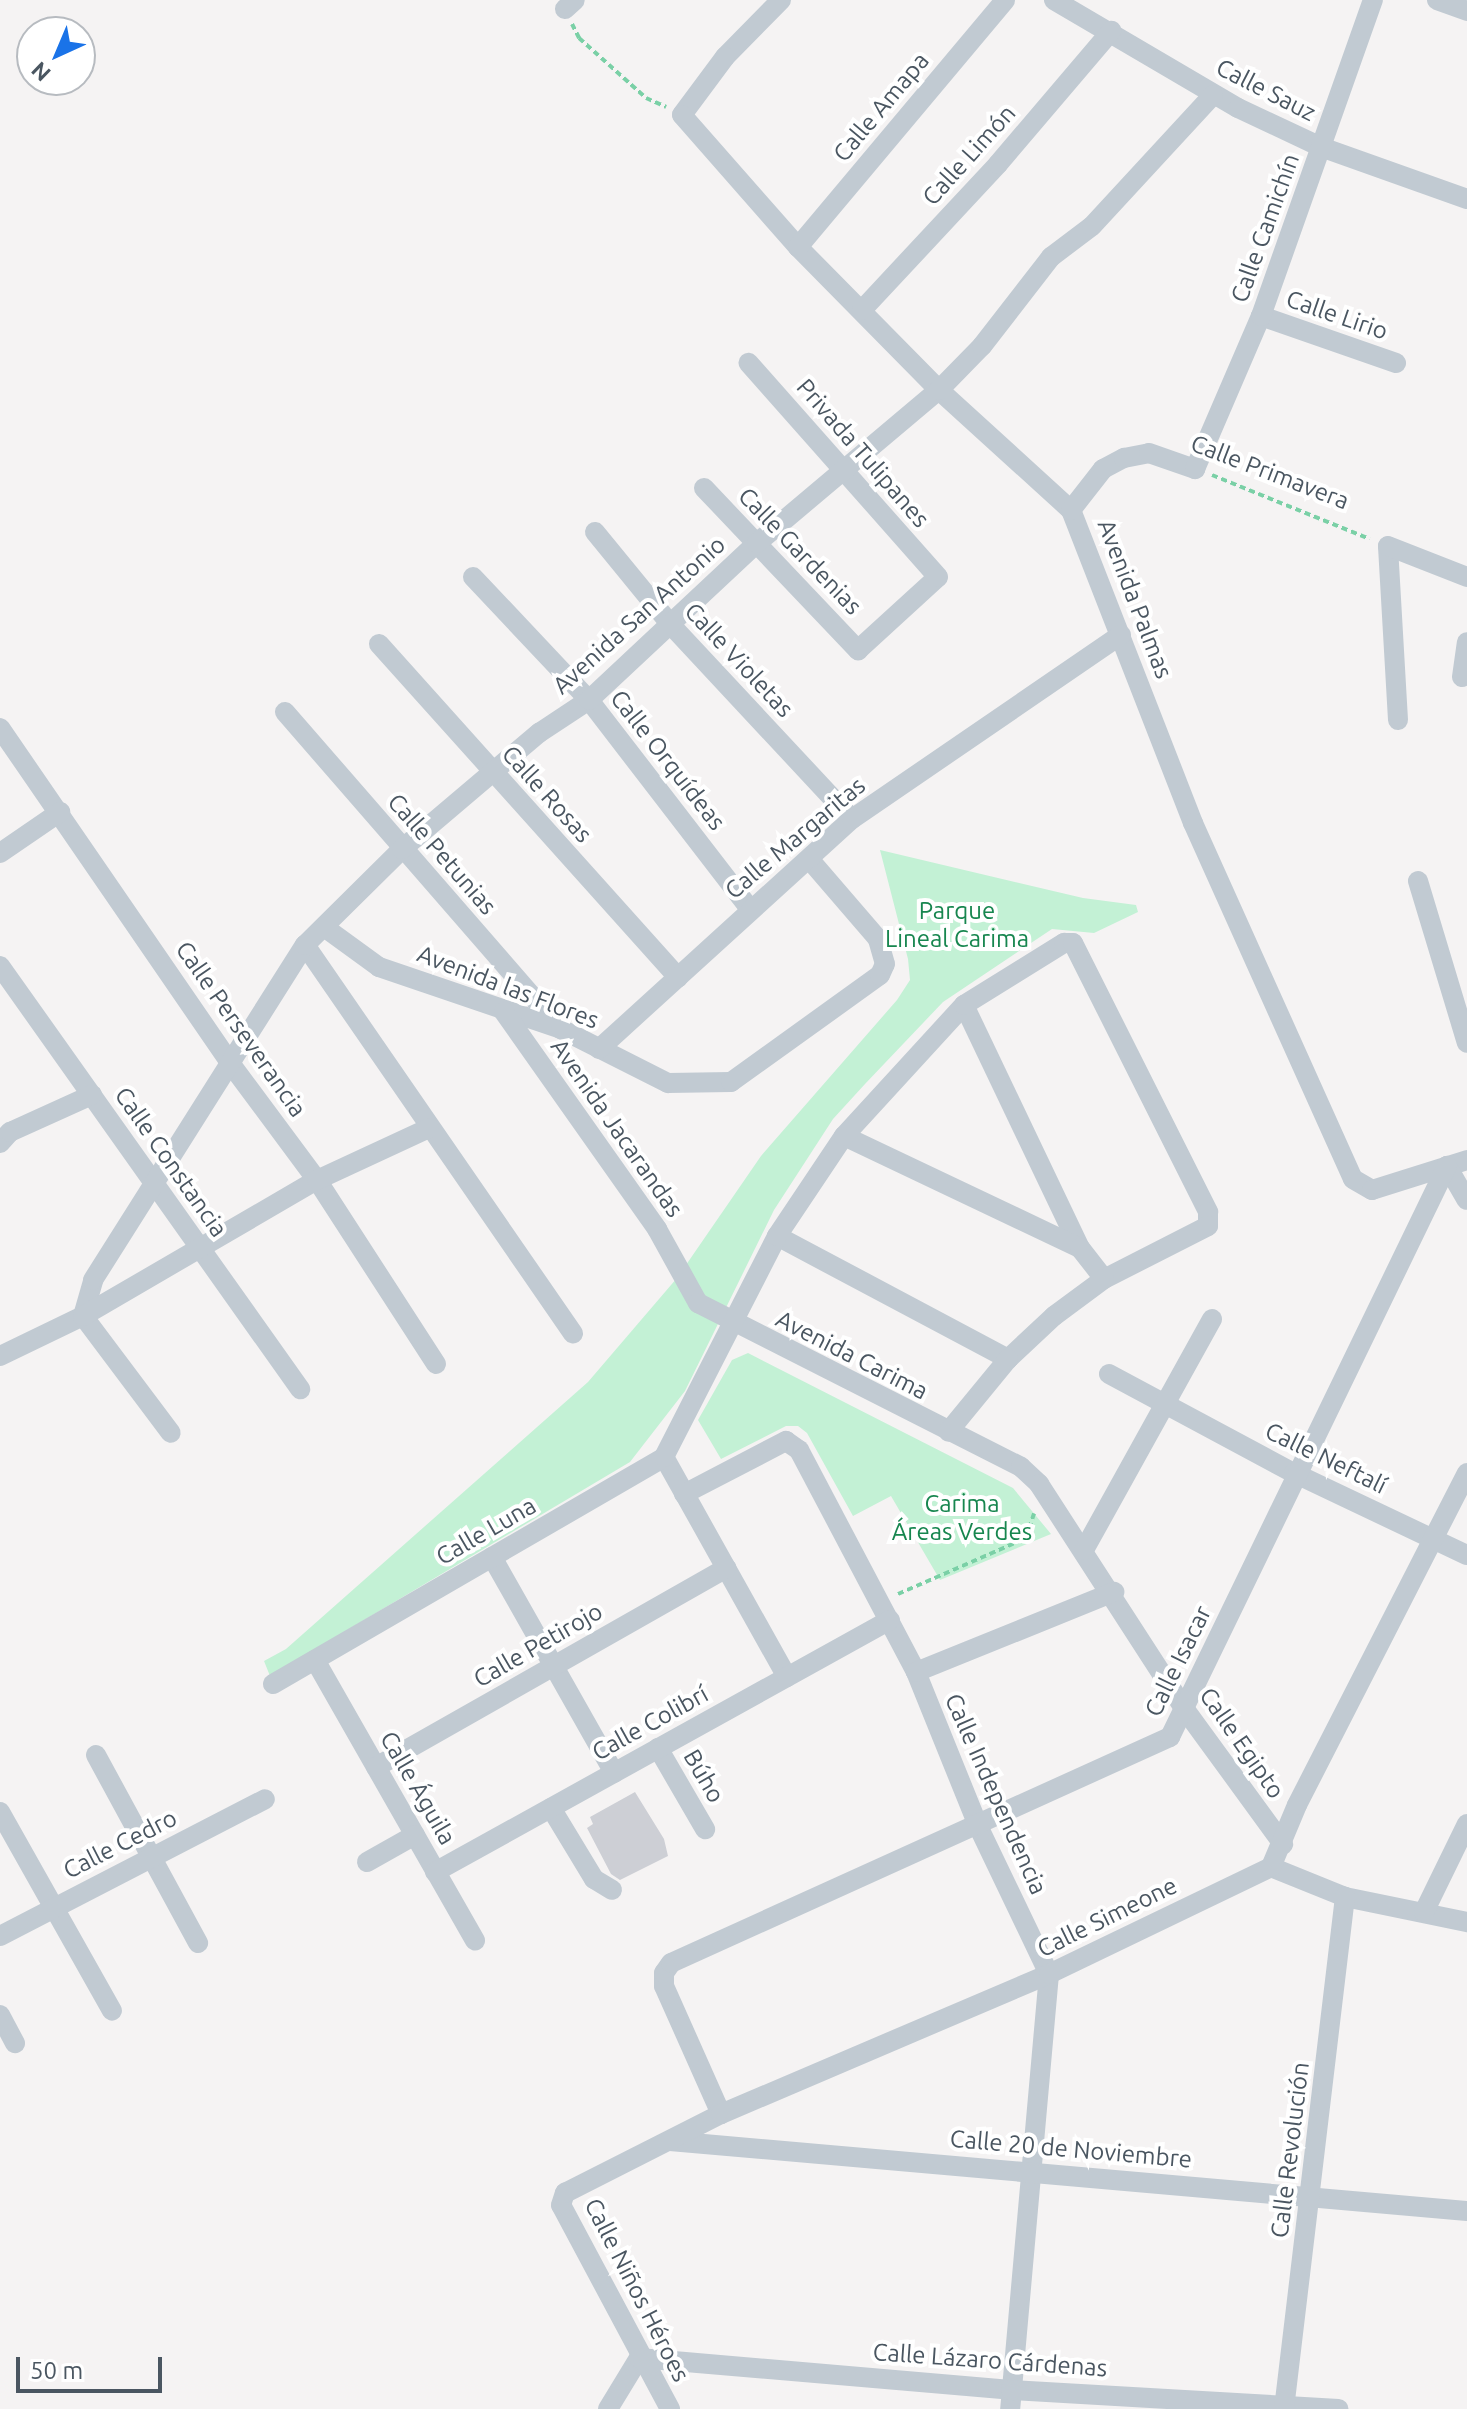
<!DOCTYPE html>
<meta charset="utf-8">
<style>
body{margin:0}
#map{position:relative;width:1467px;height:2409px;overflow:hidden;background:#f5f3f3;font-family:Ubuntu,sans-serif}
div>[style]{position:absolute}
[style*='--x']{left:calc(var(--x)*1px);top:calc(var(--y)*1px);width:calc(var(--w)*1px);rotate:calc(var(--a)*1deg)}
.green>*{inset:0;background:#c3f1d5}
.building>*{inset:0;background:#cdcfd5}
.path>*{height:4px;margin-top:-2px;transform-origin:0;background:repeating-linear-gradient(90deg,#7ad0a6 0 6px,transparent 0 10px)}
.minor>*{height:20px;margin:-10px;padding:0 10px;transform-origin:10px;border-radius:10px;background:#c1cad2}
span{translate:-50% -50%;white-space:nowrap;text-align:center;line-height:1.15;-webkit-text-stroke:8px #fff;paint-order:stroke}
.street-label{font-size:24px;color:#4a5661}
.park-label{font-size:24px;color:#17864f}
.north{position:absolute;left:16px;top:16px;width:80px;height:80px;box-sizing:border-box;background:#fff;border:2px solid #b7bbc0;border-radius:50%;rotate:224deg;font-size:22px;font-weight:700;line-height:32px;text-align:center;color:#4a5661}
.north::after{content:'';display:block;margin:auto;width:28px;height:36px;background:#1a73e8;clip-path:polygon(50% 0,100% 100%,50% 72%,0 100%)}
.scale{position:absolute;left:16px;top:2357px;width:146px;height:36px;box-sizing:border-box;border:4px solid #4a5661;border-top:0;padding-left:10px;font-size:24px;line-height:28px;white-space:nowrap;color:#4a5661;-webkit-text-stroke:6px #fff;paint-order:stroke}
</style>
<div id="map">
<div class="green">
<i style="clip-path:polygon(880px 850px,1083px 898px,1136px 905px,1138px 912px,1094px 933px,1052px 929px,1031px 943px,943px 1002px,865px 1084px,833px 1119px,774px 1210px,685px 1391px,630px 1462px,270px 1676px,264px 1661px,286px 1649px,588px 1382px,677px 1278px,761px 1156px,897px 1000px,910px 980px,908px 959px)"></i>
<i style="clip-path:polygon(748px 1353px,1013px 1488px,1051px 1534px,940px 1580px,891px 1496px,853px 1516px,807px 1433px,798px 1426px,786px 1426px,721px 1459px,698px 1420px,732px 1360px)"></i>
</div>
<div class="building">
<i style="clip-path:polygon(635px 1792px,664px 1839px,668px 1856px,620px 1880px,611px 1874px,587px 1828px,593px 1824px,590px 1817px)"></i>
</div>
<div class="path">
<i style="--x:572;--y:24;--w:16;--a:63"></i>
<i style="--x:579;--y:38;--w:90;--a:41.8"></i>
<i style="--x:646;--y:98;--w:22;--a:24"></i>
<i style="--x:1212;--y:475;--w:170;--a:22.1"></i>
<i style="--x:898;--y:1594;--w:140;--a:-23.6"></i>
<i style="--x:1026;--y:1538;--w:26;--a:-72"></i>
</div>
<div class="minor">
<i style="--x:781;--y:0;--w:80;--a:134.5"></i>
<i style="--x:725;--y:57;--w:72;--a:126.6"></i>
<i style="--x:682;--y:115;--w:176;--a:48.7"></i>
<i style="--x:798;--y:247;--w:201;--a:45.4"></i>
<i style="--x:939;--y:390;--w:178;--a:42.3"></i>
<i style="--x:1071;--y:510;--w:336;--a:68.7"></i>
<i style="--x:1193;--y:823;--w:390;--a:65.8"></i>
<i style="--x:1353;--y:1179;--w:22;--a:30"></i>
<i style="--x:1372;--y:1190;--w:100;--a:-17.5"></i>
<i style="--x:1054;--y:0;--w:213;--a:30.4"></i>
<i style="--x:1238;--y:108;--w:92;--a:25.2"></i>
<i style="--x:1321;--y:147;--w:155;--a:19.6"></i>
<i style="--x:1437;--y:0;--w:32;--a:20"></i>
<i style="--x:565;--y:9;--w:13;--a:-42"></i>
<i style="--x:798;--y:247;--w:322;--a:-50"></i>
<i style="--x:862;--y:310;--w:200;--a:-47"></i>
<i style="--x:998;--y:164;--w:175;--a:-49.6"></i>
<i style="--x:1261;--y:316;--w:143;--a:19.2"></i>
<i style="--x:704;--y:488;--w:224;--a:46.5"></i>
<i style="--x:858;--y:650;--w:108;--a:-42.4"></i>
<i style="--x:938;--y:577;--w:286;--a:-131.5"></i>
<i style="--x:1071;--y:510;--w:52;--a:-52"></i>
<i style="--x:1103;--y:469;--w:24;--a:-28"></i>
<i style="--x:1124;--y:458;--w:25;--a:-11"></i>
<i style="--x:1149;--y:453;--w:49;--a:19.2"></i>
<i style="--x:1195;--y:469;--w:167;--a:-66.7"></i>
<i style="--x:1261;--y:316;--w:335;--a:-70.5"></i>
<i style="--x:595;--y:532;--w:120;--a:50.7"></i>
<i style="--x:671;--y:625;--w:265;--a:47"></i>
<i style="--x:473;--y:577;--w:169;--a:46.7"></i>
<i style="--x:589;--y:700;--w:264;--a:52.4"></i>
<i style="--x:379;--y:644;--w:448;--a:48.1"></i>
<i style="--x:1462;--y:677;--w:35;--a:-82"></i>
<i style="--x:285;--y:712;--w:420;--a:49"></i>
<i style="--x:1398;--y:720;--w:174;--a:-93.3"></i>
<i style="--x:1388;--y:546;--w:85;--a:21.4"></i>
<i style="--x:0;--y:728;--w:406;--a:55.5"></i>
<i style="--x:230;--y:1063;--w:146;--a:53.4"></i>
<i style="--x:317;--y:1180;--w:219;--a:57.1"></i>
<i style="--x:0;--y:853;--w:73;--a:-34.3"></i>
<i style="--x:1418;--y:881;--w:169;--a:73.2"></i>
<i style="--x:324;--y:927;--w:68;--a:36"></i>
<i style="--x:379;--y:967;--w:192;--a:18.8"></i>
<i style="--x:561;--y:1029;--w:120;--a:26.8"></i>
<i style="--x:668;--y:1083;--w:63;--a:-0.9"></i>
<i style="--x:731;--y:1082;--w:183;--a:-35.7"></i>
<i style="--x:880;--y:975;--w:12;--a:-66"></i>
<i style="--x:885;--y:964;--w:26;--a:-106"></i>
<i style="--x:878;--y:939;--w:104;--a:-130.7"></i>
<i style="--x:305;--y:945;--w:472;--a:55.4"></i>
<i style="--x:0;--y:966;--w:519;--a:54.65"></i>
<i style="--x:964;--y:1005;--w:269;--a:64.5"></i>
<i style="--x:504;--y:1012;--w:266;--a:54.8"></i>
<i style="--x:657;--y:1229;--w:85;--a:61"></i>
<i style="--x:698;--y:1303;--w:362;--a:26.9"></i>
<i style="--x:1021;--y:1467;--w:25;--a:43"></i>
<i style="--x:1039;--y:1484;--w:270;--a:57.1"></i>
<i style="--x:1186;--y:1711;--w:165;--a:53.9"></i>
<i style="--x:599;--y:1049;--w:342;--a:-42.3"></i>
<i style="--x:852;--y:819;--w:326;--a:-34.4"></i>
<i style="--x:844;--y:1136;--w:261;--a:25.4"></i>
<i style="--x:1080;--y:1248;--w:39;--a:52"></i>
<i style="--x:0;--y:1143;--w:15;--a:-48"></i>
<i style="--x:10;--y:1132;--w:90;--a:-24.3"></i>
<i style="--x:1447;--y:1166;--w:39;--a:60"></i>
<i style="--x:777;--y:1236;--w:262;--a:28"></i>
<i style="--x:83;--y:1316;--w:37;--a:-74"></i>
<i style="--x:93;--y:1280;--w:396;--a:-57.7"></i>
<i style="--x:305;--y:945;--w:136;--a:-44.7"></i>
<i style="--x:402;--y:849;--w:180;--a:-40.3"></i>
<i style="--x:539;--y:733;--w:60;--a:-33.4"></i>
<i style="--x:589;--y:700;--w:230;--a:-43.1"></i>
<i style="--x:757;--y:543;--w:238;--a:-40.1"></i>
<i style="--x:939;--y:390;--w:62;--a:-45.7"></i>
<i style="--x:982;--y:346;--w:113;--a:-52.2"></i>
<i style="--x:1051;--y:257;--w:51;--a:-37.1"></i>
<i style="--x:1092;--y:226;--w:178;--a:-47.3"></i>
<i style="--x:83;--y:1316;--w:146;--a:53.1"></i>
<i style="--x:0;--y:1356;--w:92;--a:-25.7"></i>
<i style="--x:83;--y:1316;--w:271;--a:-30.2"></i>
<i style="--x:317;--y:1180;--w:123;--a:-24.9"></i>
<i style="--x:1109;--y:1374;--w:210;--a:28.2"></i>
<i style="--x:1294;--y:1473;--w:191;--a:25.4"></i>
<i style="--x:664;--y:1457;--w:252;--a:60.8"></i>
<i style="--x:684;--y:1494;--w:115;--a:-27.5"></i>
<i style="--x:786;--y:1441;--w:16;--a:35"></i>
<i style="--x:799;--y:1450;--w:251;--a:62.2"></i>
<i style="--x:916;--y:1672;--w:168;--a:68"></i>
<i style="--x:979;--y:1828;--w:162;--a:64.4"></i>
<i style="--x:1049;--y:1974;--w:437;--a:95.1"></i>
<i style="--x:1084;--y:1550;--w:264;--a:-61"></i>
<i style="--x:492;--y:1557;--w:248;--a:60.5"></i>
<i style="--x:315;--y:1660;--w:323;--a:60.3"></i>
<i style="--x:916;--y:1672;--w:214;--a:-22"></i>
<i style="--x:273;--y:1684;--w:452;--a:-30.1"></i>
<i style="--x:664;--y:1457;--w:248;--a:-62.9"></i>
<i style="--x:777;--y:1236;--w:120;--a:-56.2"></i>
<i style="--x:844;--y:1136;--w:178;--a:-47.5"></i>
<i style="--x:964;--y:1005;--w:118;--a:-31.8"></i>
<i style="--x:1064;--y:943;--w:9;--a:0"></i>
<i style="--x:1073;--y:943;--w:301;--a:63.3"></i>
<i style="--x:1208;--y:1212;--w:14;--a:90"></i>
<i style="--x:1208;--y:1226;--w:117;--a:153"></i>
<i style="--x:1104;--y:1279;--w:62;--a:143.5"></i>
<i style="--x:1054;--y:1316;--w:63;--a:136.9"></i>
<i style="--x:1008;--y:1359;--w:94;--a:129.4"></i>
<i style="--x:658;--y:1748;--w:94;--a:59.9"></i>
<i style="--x:96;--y:1755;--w:214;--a:61.5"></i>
<i style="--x:376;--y:1767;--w:403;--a:-29.6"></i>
<i style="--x:551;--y:1808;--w:83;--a:58.8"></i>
<i style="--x:594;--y:1879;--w:21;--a:31"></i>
<i style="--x:0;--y:1812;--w:228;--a:60.6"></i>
<i style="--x:367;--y:1862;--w:55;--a:-29.4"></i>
<i style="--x:1271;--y:1867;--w:80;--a:22.1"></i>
<i style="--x:1345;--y:1897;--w:125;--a:11.6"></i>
<i style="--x:435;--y:1872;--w:520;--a:-28.98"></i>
<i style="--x:1424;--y:1912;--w:98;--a:-64"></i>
<i style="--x:0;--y:1936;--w:298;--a:-27.3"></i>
<i style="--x:0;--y:2015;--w:32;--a:62"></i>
<i style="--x:721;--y:2114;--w:140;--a:-114"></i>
<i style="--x:664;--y:1986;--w:13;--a:-90"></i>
<i style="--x:664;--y:1973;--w:12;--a:-55"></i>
<i style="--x:671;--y:1963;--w:548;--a:-24.37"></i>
<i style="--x:1170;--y:1737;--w:635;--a:-64.12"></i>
<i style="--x:670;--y:2141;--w:800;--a:5.02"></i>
<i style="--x:608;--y:2409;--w:60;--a:-58.7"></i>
<i style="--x:639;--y:2358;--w:373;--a:4.9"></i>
<i style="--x:1011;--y:2390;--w:328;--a:3.3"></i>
<i style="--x:670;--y:2409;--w:231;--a:-118.1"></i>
<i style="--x:561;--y:2205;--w:13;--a:-72"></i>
<i style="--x:565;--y:2193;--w:175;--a:-26.9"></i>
<i style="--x:721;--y:2114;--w:357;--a:-23.1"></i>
<i style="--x:1049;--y:1974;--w:246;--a:-25.7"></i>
<i style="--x:1271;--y:1867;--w:67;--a:-67.2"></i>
<i style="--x:1297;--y:1805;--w:373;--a:-62.9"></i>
<i style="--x:1284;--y:2409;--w:516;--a:-83.21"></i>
</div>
<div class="street-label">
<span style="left:1266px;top:90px;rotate:27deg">Calle Sauz</span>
<span style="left:881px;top:107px;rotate:-50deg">Calle Amapa</span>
<span style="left:969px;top:155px;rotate:-48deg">Calle Limón</span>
<span style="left:1265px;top:228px;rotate:-70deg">Calle Camichín</span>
<span style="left:1337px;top:315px;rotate:19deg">Calle Lirio</span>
<span style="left:863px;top:453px;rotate:49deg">Privada Tulipanes</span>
<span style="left:1270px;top:472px;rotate:21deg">Calle Primavera</span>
<span style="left:800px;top:551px;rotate:46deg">Calle Gardenias</span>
<span style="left:1135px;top:599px;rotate:69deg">Avenida Palmas</span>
<span style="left:639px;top:615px;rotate:-42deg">Avenida San Antonio</span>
<span style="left:739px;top:660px;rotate:47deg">Calle Violetas</span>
<span style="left:668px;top:760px;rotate:52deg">Calle Orquídeas</span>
<span style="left:547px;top:794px;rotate:48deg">Calle Rosas</span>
<span style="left:795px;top:838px;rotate:-40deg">Calle Margaritas</span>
<span style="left:442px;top:854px;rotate:49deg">Calle Petunias</span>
<span style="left:508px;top:987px;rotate:21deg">Avenida las Flores</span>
<span style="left:241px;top:1029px;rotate:55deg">Calle Perseverancia</span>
<span style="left:617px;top:1128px;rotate:55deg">Avenida Jacarandas</span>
<span style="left:171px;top:1162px;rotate:55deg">Calle Constancia</span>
<span style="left:852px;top:1355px;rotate:27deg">Avenida Carima</span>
<span style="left:1326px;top:1458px;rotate:26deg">Calle Neftalí</span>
<span style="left:486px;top:1531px;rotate:-30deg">Calle Luna</span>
<span style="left:538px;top:1645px;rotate:-30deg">Calle Petirojo</span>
<span style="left:1178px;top:1661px;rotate:-64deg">Calle Isacar</span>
<span style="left:650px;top:1723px;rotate:-29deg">Calle Colibrí</span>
<span style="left:1242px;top:1743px;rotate:55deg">Calle Egipto</span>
<span style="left:704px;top:1776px;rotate:60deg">Búho</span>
<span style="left:418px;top:1788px;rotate:60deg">Calle Águila</span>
<span style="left:996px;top:1794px;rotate:66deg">Calle Independencia</span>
<span style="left:120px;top:1844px;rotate:-27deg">Calle Cedro</span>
<span style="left:1107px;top:1917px;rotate:-26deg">Calle Simeone</span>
<span style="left:1071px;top:2149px;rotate:5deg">Calle 20 de Noviembre</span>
<span style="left:1290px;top:2150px;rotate:-83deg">Calle Revolución</span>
<span style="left:637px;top:2290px;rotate:63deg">Calle Niños Héroes</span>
<span style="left:990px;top:2360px;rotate:4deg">Calle Lázaro Cárdenas</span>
</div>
<div class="park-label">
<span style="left:957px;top:925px">Parque<br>Lineal Carima</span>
<span style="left:962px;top:1518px">Carima<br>Áreas Verdes</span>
</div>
<div class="north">N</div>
<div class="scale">50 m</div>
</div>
